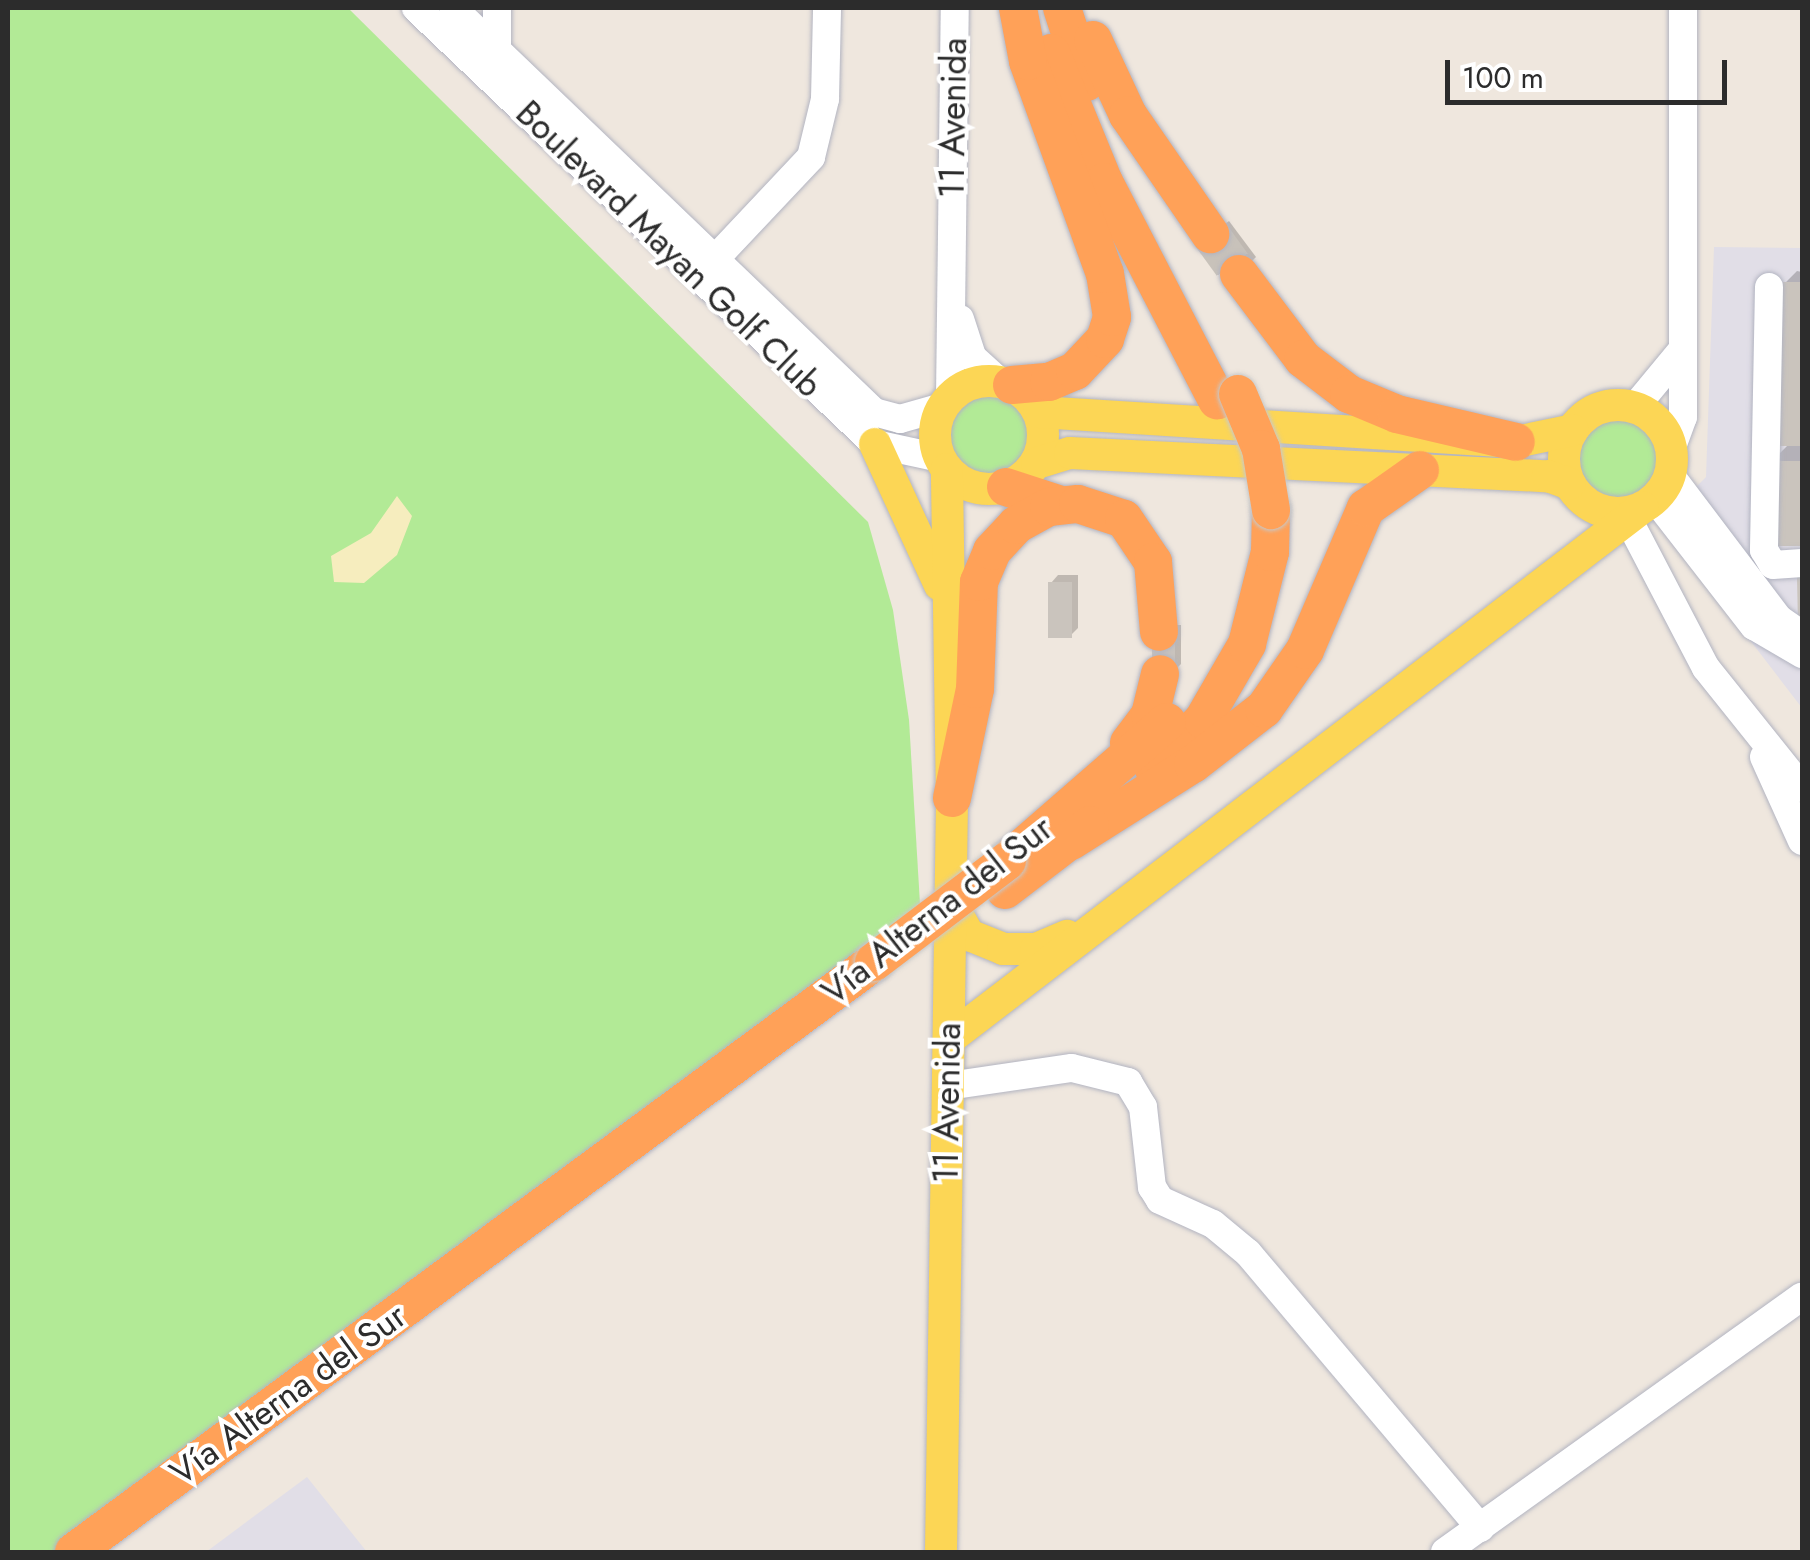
<!DOCTYPE html>
<meta charset="utf-8">
<style>
body{margin:0}
#map{position:relative;width:1810px;height:1560px;overflow:hidden;background:#efe7de;font-family:Jost,sans-serif}
div>[style]{position:absolute}
[style*='--x']{left:calc(var(--x)*1px);top:calc(var(--y)*1px);width:calc(var(--w)*1px);rotate:calc(var(--a)*1deg)}
.industrial>*{inset:0;background:#e1dee7}
.green>*{inset:0;background:#b2ea96}
.round{border-radius:50%}
.sand>*{inset:0;background:#f6edbe}
.shadow>*{inset:0;background:#0003}
.building>*{inset:0;background:#cac4bd}
.highway-tunnel>*{height:38px;margin-top:-19px;transform-origin:0;background:repeating-linear-gradient(90deg,#c8c2ba 0 38px,transparent 0 57px)}
.roads{filter:drop-shadow(0 0 2px #b2b4c1) drop-shadow(0 0 2px #b2b4c1)}
.minor>*{height:28px;margin:-14px;padding:0 14px;transform-origin:14px;border-radius:14px;background:#fff}
.major>*{height:32px;margin:-16px;padding:0 16px;transform-origin:16px;border-radius:16px;background:#fcd655}
.major>.ring{margin:-16px;padding:0;box-sizing:content-box;background:none;border:32px solid #fcd655;border-radius:50%}
.highway>*{height:38px;margin:-19px;padding:0 19px;transform-origin:19px;border-radius:19px;background:#ffa158}
.bridges{filter:drop-shadow(0 0 2px #c8c8c8) drop-shadow(0 0 2px #c8c8c8)}
.highway-bridge>*{height:38px;margin:-19px;padding:0 19px;transform-origin:19px;border-radius:19px;background:#ffa158}
span{translate:-50% -50%;white-space:nowrap;text-align:center;line-height:1.15;-webkit-text-stroke:8px #fff;paint-order:stroke}
.street-label{font-size:35px;color:#2c2c2c}
.frame{position:absolute;inset:0;border:10px solid #2c2c2c;pointer-events:none}
.scale{position:absolute;left:1445px;top:60px;width:282px;height:45px;box-sizing:border-box;border:5px solid #2c2c2c;border-top:0;padding-left:12px;font-size:30px;line-height:35px;white-space:nowrap;color:#2c2c2c;-webkit-text-stroke:8px #fff;paint-order:stroke}
</style>
<div id="map">
<div class="industrial">
<i style="clip-path:polygon(1714px 247px,1802px 248px,1802px 708px,1660px 523px,1706px 477px)"></i>
<i style="clip-path:polygon(307px 1477px,367px 1552px,206px 1552px)"></i>
</div>
<div class="green">
<i style="clip-path:polygon(8px 8px,348px 8px,868px 522px,893px 610px,909px 720px,920px 904px,73px 1552px,8px 1552px)"></i>
<i class="round" style="left:945px;top:391px;width:88px;height:88px"></i>
<i class="round" style="left:1575px;top:414px;width:88px;height:88px"></i>
</div>
<div class="sand">
<i style="clip-path:polygon(397px 496px,412px 516px,397px 555px,364px 583px,334px 582px,331px 556px,371px 533px)"></i>
</div>
<div class="shadow">
<i style="clip-path:polygon(1229px 221px,1256px 257px,1249px 264px,1213px 233px)"></i>
<i style="clip-path:polygon(1797px 271px,1802px 272px,1802px 543px,1771px 543px,1771px 462px,1789px 444px,1785px 283px)"></i>
<i style="clip-path:polygon(1058px 575px,1078px 575px,1078px 628px,1071px 635px,1051px 583px)"></i>
<i style="clip-path:polygon(1161px 625px,1181px 625px,1181px 664px,1174px 671px)"></i>
</div>
<div class="building">
<i style="clip-path:polygon(1221px 226px,1250px 266px,1232px 280px,1202px 240px)"></i>
<i style="clip-path:polygon(1783px 282px,1802px 282px,1802px 446px,1779px 446px)"></i>
<i style="clip-path:polygon(1769px 461px,1802px 461px,1802px 546px,1769px 546px)"></i>
<i style="clip-path:polygon(1797px 577px,1802px 577px,1802px 625px,1798px 625px)"></i>
<i style="clip-path:polygon(1048px 582px,1072px 582px,1072px 638px,1048px 638px)"></i>
<i style="clip-path:polygon(1152px 631px,1175px 631px,1175px 674px,1152px 674px)"></i>
</div>
<div class="highway-tunnel">
<i style="--x:1210;--y:234;--w:49;--a:54.1"></i>
</div>
<div class="roads">
<div class="minor">
<i style="--x:416;--y:8;--w:633;--a:43.53"></i>
<i style="--x:875;--y:444;--w:66;--a:12.2"></i>
<i style="--x:453;--y:8;--w:583;--a:43.82"></i>
<i style="--x:874;--y:412;--w:27;--a:15"></i>
<i style="--x:900;--y:419;--w:44;--a:-15.9"></i>
<i style="--x:497;--y:49;--w:41;--a:-90"></i>
<i style="--x:715;--y:259;--w:140;--a:-46.7"></i>
<i style="--x:811;--y:157;--w:60;--a:-76.4"></i>
<i style="--x:825;--y:99;--w:91;--a:-88.7"></i>
<i style="--x:1769;--y:287;--w:263;--a:91.1"></i>
<i style="--x:1764;--y:550;--w:17;--a:59"></i>
<i style="--x:1773;--y:565;--w:29;--a:-4"></i>
<i style="--x:960;--y:319;--w:40;--a:72"></i>
<i style="--x:972;--y:357;--w:36;--a:42"></i>
<i style="--x:950;--y:397;--w:389;--a:-89.3"></i>
<i style="--x:1635;--y:407;--w:75;--a:-50.4"></i>
<i style="--x:1672;--y:447;--w:32;--a:-70"></i>
<i style="--x:1683;--y:417;--w:409;--a:-90"></i>
<i style="--x:1670;--y:475;--w:181;--a:52.9"></i>
<i style="--x:1779;--y:619;--w:28;--a:35"></i>
<i style="--x:1655;--y:499;--w:161;--a:52.1"></i>
<i style="--x:1754;--y:626;--w:56;--a:30.3"></i>
<i style="--x:1628;--y:519;--w:168;--a:62.4"></i>
<i style="--x:1706;--y:668;--w:154;--a:51.3"></i>
<i style="--x:1764;--y:757;--w:92;--a:65.7"></i>
<i style="--x:948;--y:1086;--w:125;--a:-8.3"></i>
<i style="--x:1072;--y:1068;--w:58;--a:14"></i>
<i style="--x:1128;--y:1082;--w:29;--a:59"></i>
<i style="--x:1143;--y:1107;--w:81;--a:83.6"></i>
<i style="--x:1152;--y:1187;--w:15;--a:58"></i>
<i style="--x:1160;--y:1200;--w:58;--a:24.4"></i>
<i style="--x:1213;--y:1224;--w:45;--a:39.6"></i>
<i style="--x:1248;--y:1253;--w:360;--a:49.8"></i>
<i style="--x:1445;--y:1552;--w:439;--a:-35.6"></i>
</div>
<div class="major">
<i class="ring" style="left:935px;top:381px;width:76px;height:76px"></i>
<i class="ring" style="left:1564px;top:405px;width:76px;height:76px"></i>
<i style="--x:1039;--y:412;--w:478;--a:3.6"></i>
<i style="--x:1516;--y:442;--w:58;--a:-11.9"></i>
<i style="--x:875;--y:444;--w:155;--a:65.3"></i>
<i style="--x:1037;--y:463;--w:34;--a:-17"></i>
<i style="--x:1070;--y:453;--w:479;--a:2.8"></i>
<i style="--x:1548;--y:476;--w:23;--a:20"></i>
<i style="--x:951;--y:903;--w:37;--a:61"></i>
<i style="--x:969;--y:935;--w:37;--a:22"></i>
<i style="--x:1003;--y:949;--w:33;--a:0"></i>
<i style="--x:1036;--y:949;--w:34;--a:-23"></i>
<i style="--x:949;--y:1039;--w:874;--a:-37.47"></i>
<i style="--x:941;--y:1552;--w:754;--a:-89.16"></i>
<i style="--x:952;--y:798;--w:329;--a:-90.9"></i>
</div>
<div class="highway">
<i style="--x:1062;--y:8;--w:78;--a:72"></i>
<i style="--x:1093;--y:40;--w:83;--a:65"></i>
<i style="--x:1128;--y:115;--w:145;--a:55.4"></i>
<i style="--x:1051;--y:53;--w:139;--a:67.7"></i>
<i style="--x:1104;--y:182;--w:246;--a:62.6"></i>
<i style="--x:1239;--y:274;--w:106;--a:53"></i>
<i style="--x:1303;--y:359;--w:58;--a:37.3"></i>
<i style="--x:1349;--y:394;--w:52;--a:22.6"></i>
<i style="--x:1397;--y:414;--w:122;--a:13.2"></i>
<i style="--x:1012;--y:385;--w:37;--a:-5"></i>
<i style="--x:1049;--y:382;--w:28;--a:-23"></i>
<i style="--x:1075;--y:371;--w:44;--a:-46.8"></i>
<i style="--x:1105;--y:339;--w:23;--a:-72"></i>
<i style="--x:1112;--y:317;--w:44;--a:-99.2"></i>
<i style="--x:1105;--y:274;--w:226;--a:-109.9"></i>
<i style="--x:1028;--y:61;--w:54;--a:-100.7"></i>
<i style="--x:1006;--y:487;--w:58;--a:18.1"></i>
<i style="--x:1129;--y:743;--w:35;--a:-53"></i>
<i style="--x:1150;--y:715;--w:42;--a:-76.3"></i>
<i style="--x:1154;--y:769;--w:69;--a:-45"></i>
<i style="--x:1203;--y:720;--w:88;--a:-59.9"></i>
<i style="--x:1247;--y:644;--w:95;--a:-76"></i>
<i style="--x:1270;--y:552;--w:42;--a:-88.6"></i>
<i style="--x:952;--y:798;--w:111;--a:-78.1"></i>
<i style="--x:975;--y:689;--w:107;--a:-87.9"></i>
<i style="--x:979;--y:582;--w:34;--a:-67"></i>
<i style="--x:992;--y:551;--w:35;--a:-47"></i>
<i style="--x:1016;--y:525;--w:38;--a:-29"></i>
<i style="--x:1049;--y:507;--w:29;--a:-6"></i>
<i style="--x:1078;--y:504;--w:48;--a:18.1"></i>
<i style="--x:1124;--y:519;--w:52;--a:56"></i>
<i style="--x:1153;--y:562;--w:70;--a:85.1"></i>
<i style="--x:1071;--y:841;--w:144;--a:-32.3"></i>
<i style="--x:1193;--y:764;--w:90;--a:-37.8"></i>
<i style="--x:1264;--y:709;--w:72;--a:-55.2"></i>
<i style="--x:1305;--y:650;--w:155;--a:-66.8"></i>
<i style="--x:1366;--y:508;--w:66;--a:-35.1"></i>
<i style="--x:1007;--y:861;--w:212;--a:-41"></i>
<i style="--x:1005;--y:890;--w:107;--a:-37.4"></i>
<i style="--x:74;--y:1552;--w:994;--a:-36.41"></i>
</div>
</div>
<div class="bridges">
<div class="highway-bridge">
<i style="--x:1238;--y:394;--w:60;--a:67.3"></i>
<i style="--x:1261;--y:449;--w:62;--a:80.7"></i>
<i style="--x:874;--y:962;--w:167;--a:-37.2"></i>
</div>
</div>
<div class="street-label">
<span style="left:953px;top:118px;rotate:-89deg">11 Avenida</span>
<span style="left:669px;top:249px;rotate:44deg">Boulevard Mayan Golf Club</span>
<span style="left:937px;top:910px;rotate:-38deg">Vía Alterna del Sur</span>
<span style="left:947px;top:1103px;rotate:-89deg">11 Avenida</span>
<span style="left:288px;top:1394px;rotate:-36deg">Vía Alterna del Sur</span>
</div>
<div class="frame"></div>
<div class="scale">100 m</div>
</div>
